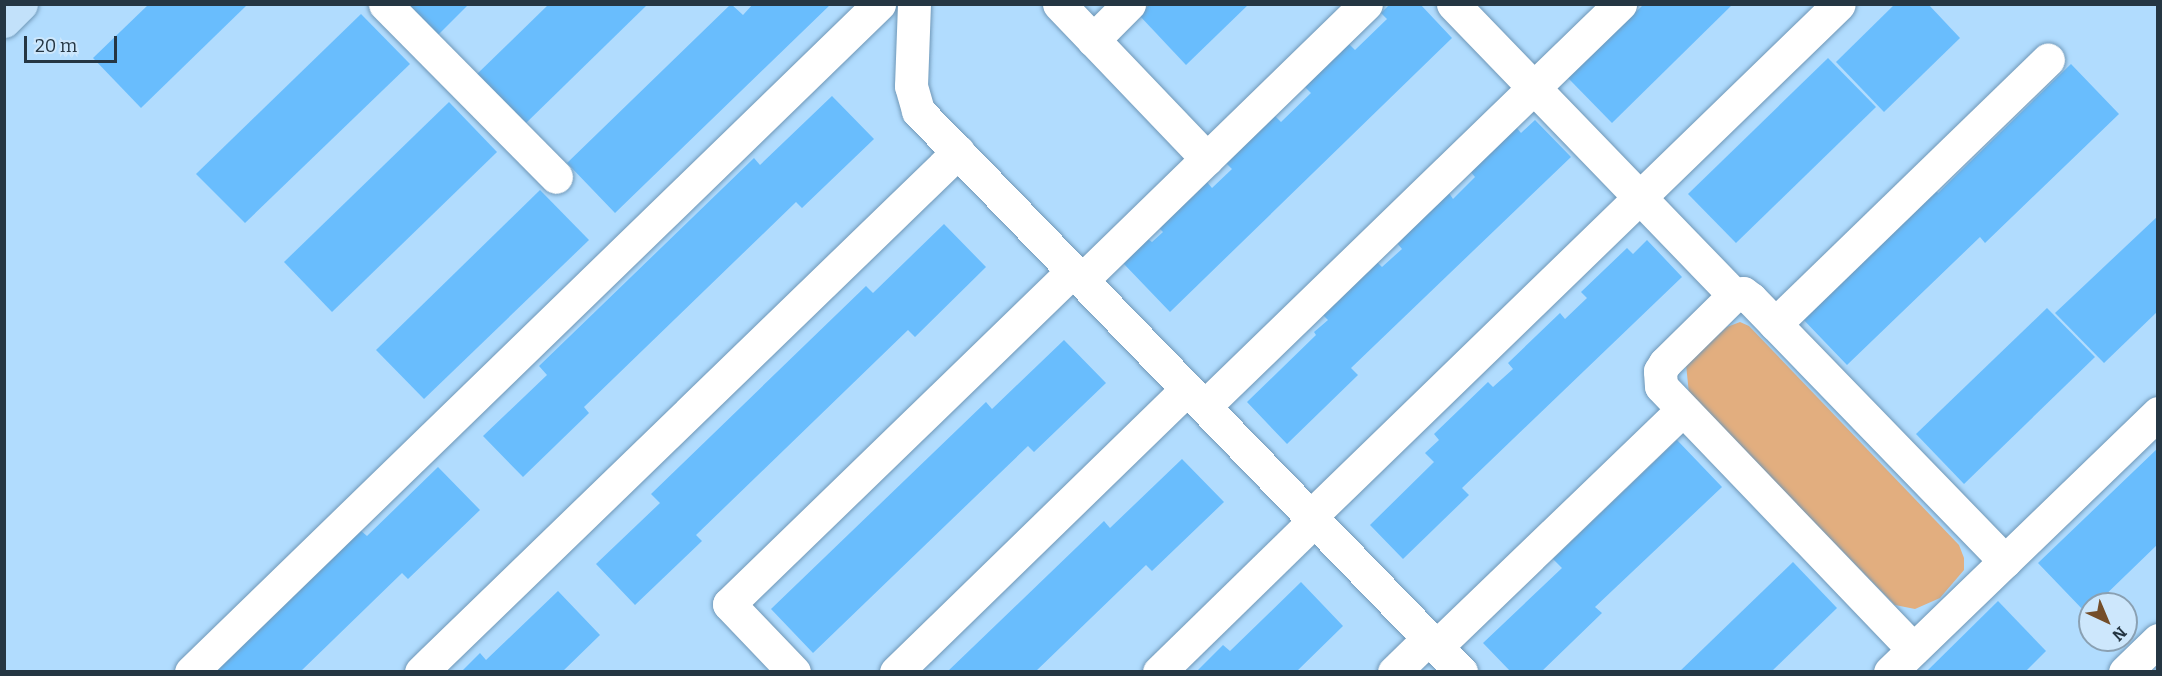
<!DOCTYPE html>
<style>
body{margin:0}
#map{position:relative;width:2162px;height:676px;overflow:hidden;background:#b1dcfe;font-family:Bitter,serif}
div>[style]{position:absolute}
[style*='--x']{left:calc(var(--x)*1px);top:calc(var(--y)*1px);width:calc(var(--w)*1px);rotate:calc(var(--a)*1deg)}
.green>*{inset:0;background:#e2ae7f}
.building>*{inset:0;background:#69bdfd}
.roads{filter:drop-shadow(0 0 2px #6f97b7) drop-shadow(0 0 2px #6f97b7)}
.minor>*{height:33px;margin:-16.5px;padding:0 16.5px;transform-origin:16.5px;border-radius:16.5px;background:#fff}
.major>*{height:33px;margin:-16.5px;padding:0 16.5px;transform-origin:16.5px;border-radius:16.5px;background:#c2e1fa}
span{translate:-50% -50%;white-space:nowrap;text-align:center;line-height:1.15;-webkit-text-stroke:5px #cde7fc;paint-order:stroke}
.frame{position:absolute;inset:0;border:6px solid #253643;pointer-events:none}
.north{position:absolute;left:2078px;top:592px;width:60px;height:60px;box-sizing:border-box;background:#cde7fc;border:2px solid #8aa0b2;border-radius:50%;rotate:136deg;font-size:16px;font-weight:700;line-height:24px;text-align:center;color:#253643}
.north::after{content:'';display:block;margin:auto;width:21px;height:27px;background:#744e2a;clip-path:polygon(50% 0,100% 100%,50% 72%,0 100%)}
.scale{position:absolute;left:24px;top:36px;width:93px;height:27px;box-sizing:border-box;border:3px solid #253643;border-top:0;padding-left:8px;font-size:18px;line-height:21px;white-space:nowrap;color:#253643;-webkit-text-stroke:4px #cde7fc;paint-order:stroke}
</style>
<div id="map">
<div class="green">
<i style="clip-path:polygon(1740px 322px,1749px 326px,1959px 545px,1964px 558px,1964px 570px,1940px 598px,1915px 609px,1895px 605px,1689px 394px,1686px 364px,1727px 327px)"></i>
</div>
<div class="building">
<i style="clip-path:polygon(149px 4px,248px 4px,141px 108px,93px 58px)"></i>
<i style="clip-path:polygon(404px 4px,469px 4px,436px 37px)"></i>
<i style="clip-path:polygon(549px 4px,648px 4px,524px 125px,475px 76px)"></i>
<i style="clip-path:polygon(731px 4px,743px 15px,753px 4px,831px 4px,615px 213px,567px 163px)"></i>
<i style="clip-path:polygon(1150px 4px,1249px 4px,1186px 65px,1139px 15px)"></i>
<i style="clip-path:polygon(1390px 4px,1420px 4px,1452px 38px,1170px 312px,1123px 263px,1148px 239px,1152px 242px,1163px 232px,1159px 228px,1207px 182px,1212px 188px,1232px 169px,1226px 163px,1275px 116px,1281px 122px,1311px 93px,1305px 87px,1349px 44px,1355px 50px,1387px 19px,1381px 13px)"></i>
<i style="clip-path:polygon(1644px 4px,1733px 4px,1612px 123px,1568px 78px)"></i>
<i style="clip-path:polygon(1895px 4px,1928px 4px,1960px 38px,1884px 112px,1836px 62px)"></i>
<i style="clip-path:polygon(361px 14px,410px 64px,245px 223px,196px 174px)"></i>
<i style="clip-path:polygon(1828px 58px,1876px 107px,1736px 243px,1688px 194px)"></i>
<i style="clip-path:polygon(2071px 64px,2119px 114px,1985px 243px,1980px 237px,1847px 365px,1799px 315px,1932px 187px,1938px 193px)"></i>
<i style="clip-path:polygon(832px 96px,874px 139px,802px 208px,796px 202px,584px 407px,589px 413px,523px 477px,483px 436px,547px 375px,539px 366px,754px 158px,760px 165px)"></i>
<i style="clip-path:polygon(449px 102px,497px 152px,332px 312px,284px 262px)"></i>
<i style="clip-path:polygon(1535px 120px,1571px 157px,1351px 368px,1358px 375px,1287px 444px,1247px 402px,1316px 335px,1314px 332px,1328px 320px,1322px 314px,1377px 262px,1382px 267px,1402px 249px,1397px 243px,1449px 193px,1453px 199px,1475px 177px,1470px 171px,1516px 127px,1521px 133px)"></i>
<i style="clip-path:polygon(540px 190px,589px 240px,424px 399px,376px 350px)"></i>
<i style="clip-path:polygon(2158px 216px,2158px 311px,2104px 363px,2055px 313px)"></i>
<i style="clip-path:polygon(944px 224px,986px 267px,915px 337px,908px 330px,696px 535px,702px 541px,635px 605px,596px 564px,660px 503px,651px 494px,866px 286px,873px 293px)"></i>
<i style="clip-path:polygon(1647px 240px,1682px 277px,1462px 488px,1469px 495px,1403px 559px,1370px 525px,1434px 462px,1425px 453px,1439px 440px,1434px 434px,1488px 382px,1493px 387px,1513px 369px,1508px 363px,1560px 313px,1565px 319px,1587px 298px,1581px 292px,1627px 248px,1633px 254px)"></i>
<i style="clip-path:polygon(2047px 308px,2095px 357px,1964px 484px,1916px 434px)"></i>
<i style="clip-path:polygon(1064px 340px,1106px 383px,1034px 452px,1028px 446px,813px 653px,771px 609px,986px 402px,992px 409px)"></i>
<i style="clip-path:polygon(1677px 440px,1722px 487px,1595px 607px,1602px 613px,1541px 672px,1511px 672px,1483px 643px,1562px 568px,1553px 559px)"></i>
<i style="clip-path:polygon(2158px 448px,2158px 544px,2096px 604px,2090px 604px,2086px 613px,2038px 563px)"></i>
<i style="clip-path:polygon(1182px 459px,1224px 502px,1152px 571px,1146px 565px,1035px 672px,947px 672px,1104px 521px,1110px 528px)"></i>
<i style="clip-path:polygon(438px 467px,480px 510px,408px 579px,402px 573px,300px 672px,212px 672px,359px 529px,367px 536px)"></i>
<i style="clip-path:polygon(1793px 562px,1837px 608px,1771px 672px,1679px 672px)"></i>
<i style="clip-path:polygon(1301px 582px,1343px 626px,1296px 672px,1196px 672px,1223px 645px,1230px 651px)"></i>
<i style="clip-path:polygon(558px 591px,600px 635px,562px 672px,461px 672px,480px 653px,486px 660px)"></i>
<i style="clip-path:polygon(1998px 601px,2046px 651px,2025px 672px,1926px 672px)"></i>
</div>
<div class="roads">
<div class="minor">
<i style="--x:385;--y:4;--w:243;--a:45.3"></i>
<i style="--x:914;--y:4;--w:82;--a:92.1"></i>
<i style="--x:911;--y:86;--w:26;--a:74"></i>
<i style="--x:918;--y:111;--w:781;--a:45.93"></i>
<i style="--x:1059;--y:4;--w:214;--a:46.3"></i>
<i style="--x:1453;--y:4;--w:405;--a:46"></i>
<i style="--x:1093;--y:40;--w:51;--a:-45"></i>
<i style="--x:1082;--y:280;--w:396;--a:-44.2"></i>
<i style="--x:1775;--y:324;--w:380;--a:-44.1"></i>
<i style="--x:1205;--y:406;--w:578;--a:-44.09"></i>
<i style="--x:1311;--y:516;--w:735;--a:-44.12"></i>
<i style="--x:1437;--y:646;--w:340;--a:-43.9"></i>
<i style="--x:1913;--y:649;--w:364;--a:-133.8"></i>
<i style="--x:1661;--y:386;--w:15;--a:-94"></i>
<i style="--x:1660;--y:371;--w:9;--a:-58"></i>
<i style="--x:1665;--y:363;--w:97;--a:-44.6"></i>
<i style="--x:1734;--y:295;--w:9;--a:-13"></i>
<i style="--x:1743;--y:293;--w:10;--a:37"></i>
<i style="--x:1751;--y:299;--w:365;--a:45.9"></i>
<i style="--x:191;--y:672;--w:959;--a:-44.15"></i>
<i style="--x:421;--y:672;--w:748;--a:-44.08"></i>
<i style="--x:794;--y:672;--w:94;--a:-133.7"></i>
<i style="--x:729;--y:604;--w:479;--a:-44.1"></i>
<i style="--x:896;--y:672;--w:406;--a:-44.2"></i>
<i style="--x:1159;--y:672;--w:218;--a:-44.3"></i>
<i style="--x:1394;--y:672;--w:49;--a:-44.2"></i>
<i style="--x:1890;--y:672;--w:373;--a:-44"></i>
<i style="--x:2125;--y:672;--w:46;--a:-44.1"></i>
</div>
<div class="major">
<i style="--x:4;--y:21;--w:24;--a:-45"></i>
</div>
</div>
<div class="frame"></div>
<div class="north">N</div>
<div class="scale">20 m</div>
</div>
